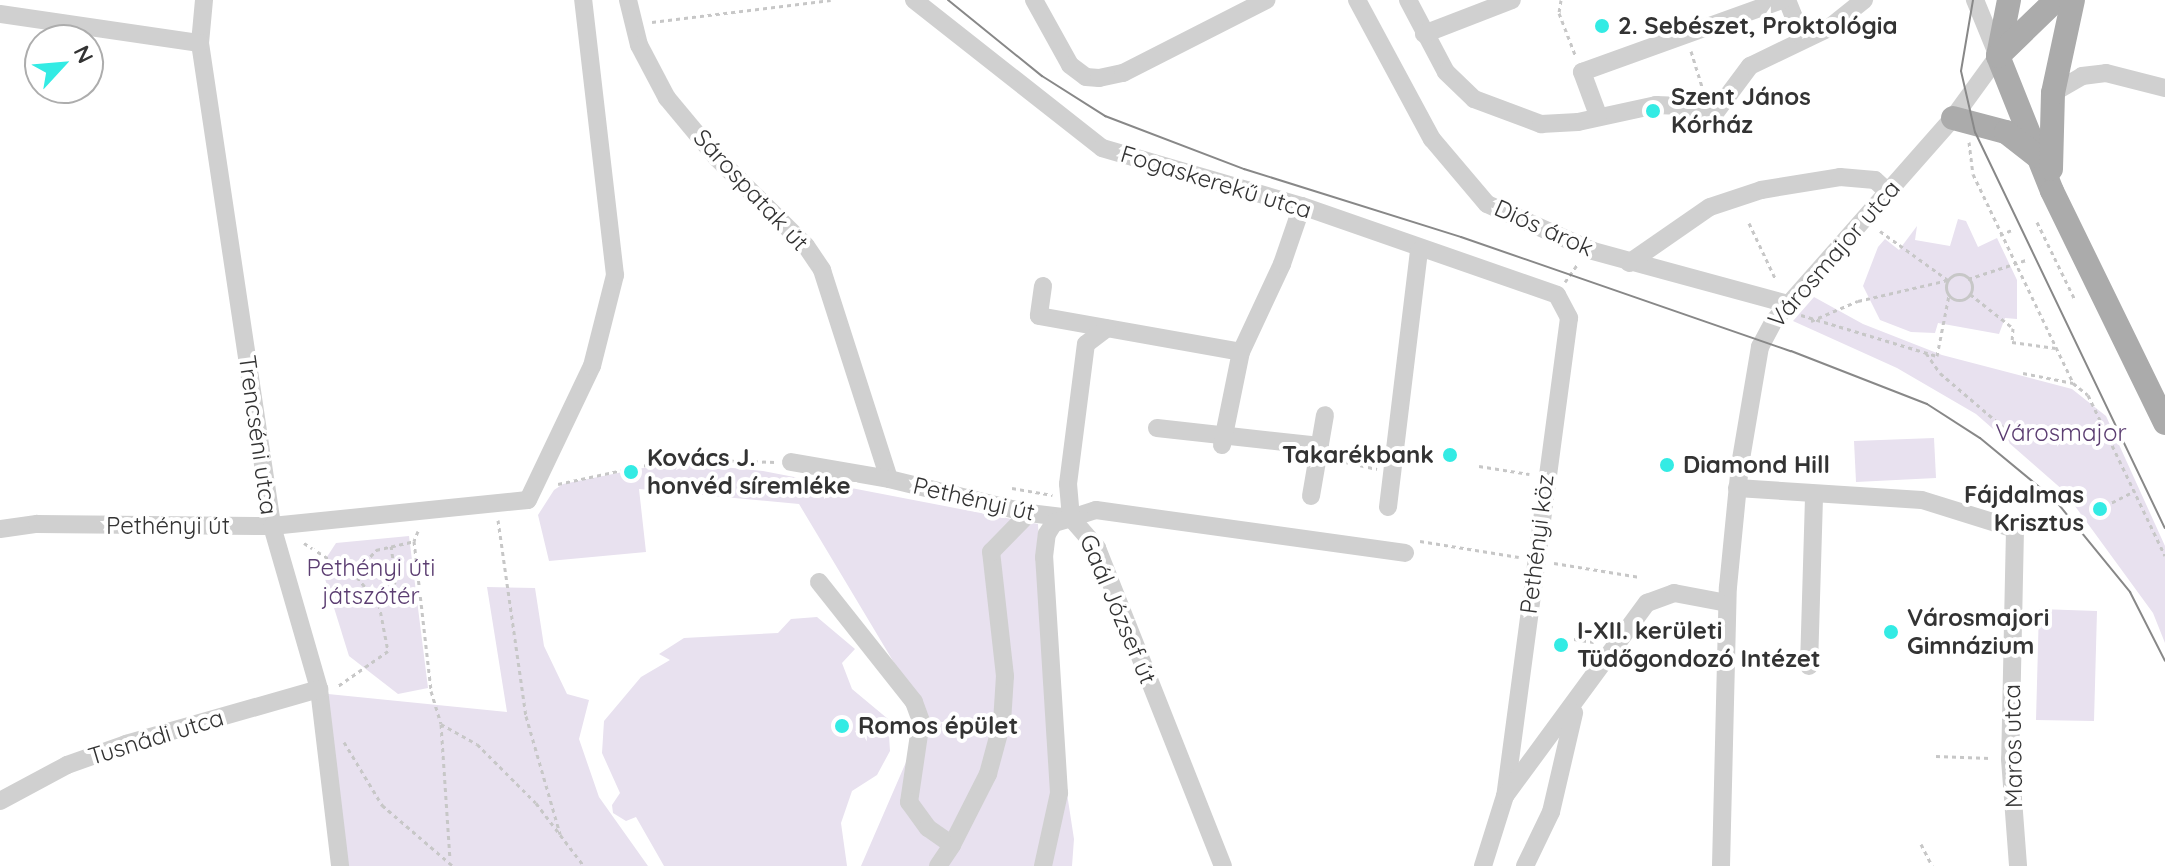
<!DOCTYPE html>
<meta charset="utf-8">
<style>
body{margin:0}
#map{position:relative;width:2165px;height:866px;overflow:hidden;background:#fff;font-family:Quicksand,sans-serif}
div>[style]{position:absolute}
[style*='--x']{left:calc(var(--x)*1px);top:calc(var(--y)*1px);width:calc(var(--w)*1px);rotate:calc(var(--a)*1deg)}
.green>*{inset:0;background:#e8e1ef}
.path>*{height:3px;margin-top:-1.5px;transform-origin:0;background:repeating-linear-gradient(90deg,#c7c7c7 0 4px,transparent 0 8px)}
.path>.ring{margin:-1.5px;padding:0;box-sizing:content-box;background:none;border:3px solid #c7c7c7;border-radius:50%}
.minor>*{height:18px;margin:-9px;padding:0 9px;transform-origin:9px;border-radius:9px;background:#d0d0d0}
.major>*{height:24px;margin:-12px;padding:0 12px;transform-origin:12px;border-radius:12px;background:#ababab}
.tram>*{height:2px;margin:-1px;padding:0 1px;transform-origin:1px;border-radius:1px;background:#888}
.dots>*{width:22px;height:22px;translate:-50% -50%;box-sizing:border-box;border:4px solid #fff;border-radius:50%}
span{translate:-50% -50%;white-space:nowrap;text-align:center;line-height:1.15;-webkit-text-stroke:8px #fff;paint-order:stroke}
.poi-label{font-size:24px;color:#333;font-weight:700}
.left{translate:0 -50%;text-align:left}
.right{translate:-100% -50%;text-align:right}
.street-label{font-size:24px;color:#333}
.park-label{font-size:24px;color:#5b3d71}
.north{position:absolute;left:24px;top:24px;width:80px;height:80px;box-sizing:border-box;background:#fff;border:2px solid #adadad;border-radius:50%;rotate:64deg;font-size:22px;font-weight:700;line-height:32px;text-align:center;color:#333}
.north::after{content:'';display:block;margin:auto;width:28px;height:36px;background:#33ebe4;clip-path:polygon(50% 0,100% 100%,50% 72%,0 100%)}
</style>
<div id="map">
<div class="green">
<i style="clip-path:polygon(1958px 219px,1966px 221px,1978px 247px,1997px 238px,2017px 280px,2017px 319px,2005px 318px,1999px 334px,1938px 323px,1935px 333px,1911px 332px,1880px 320px,1863px 286px,1878px 247px,1885px 239px,1899px 250px,1917px 226px,1915px 240px,1950px 246px)"></i>
<i style="clip-path:polygon(1814px 297px,1863px 324px,1942px 355px,2072px 389px,2106px 416px,2165px 546px,2165px 643px,2153px 613px,2064px 491px,1976px 414px,1897px 368px,1793px 321px)"></i>
<i style="clip-path:polygon(1934px 438px,1936px 478px,1856px 482px,1854px 441px)"></i>
<i style="clip-path:polygon(673px 462px,763px 471px,1038px 524px,1044px 644px,1074px 839px,1072px 866px,861px 866px,926px 716px,799px 504px,639px 489px,646px 552px,549px 561px,538px 515px,554px 490px,563px 484px)"></i>
<i style="clip-path:polygon(409px 536px,428px 688px,398px 694px,349px 656px,321px 566px,336px 543px)"></i>
<i style="clip-path:polygon(487px 587px,535px 588px,544px 646px,567px 694px,589px 700px,579px 739px,599px 797px,648px 866px,347px 866px,328px 694px,507px 712px)"></i>
<i style="clip-path:polygon(2039px 609px,2097px 611px,2094px 721px,2036px 720px)"></i>
<i style="clip-path:polygon(817px 617px,855px 649px,842px 663px,852px 689px,888px 719px,890px 751px,877px 775px,852px 791px,841px 823px,847px 866px,664px 866px,636px 817px,626px 821px,613px 813px,612px 805px,620px 793px,602px 753px,604px 721px,641px 677px,670px 660px,659px 654px,684px 638px,778px 633px,791px 619px)"></i>
</div>
<div class="path">
<i style="--x:1561;--y:0;--w:13;--a:99"></i>
<i style="--x:1559;--y:13;--w:47;--a:68.9"></i>
<i style="--x:652;--y:22;--w:180;--a:-7"></i>
<i style="--x:1691;--y:51;--w:44;--a:72.8"></i>
<i style="--x:1969;--y:142;--w:32;--a:83"></i>
<i style="--x:1973;--y:174;--w:232;--a:64.4"></i>
<i style="--x:2037;--y:222;--w:87;--a:64"></i>
<i style="--x:1749;--y:223;--w:63;--a:64.7"></i>
<i style="--x:1880;--y:231;--w:84;--a:35.8"></i>
<i style="--x:2000;--y:235;--w:13;--a:-23"></i>
<i class="ring" style="left:1946px;top:274px;width:23px;height:23px"></i>
<i style="--x:1968;--y:279;--w:61;--a:-18.1"></i>
<i style="--x:1565;--y:282;--w:21;--a:-55"></i>
<i style="--x:1970;--y:294;--w:55;--a:38.3"></i>
<i style="--x:2013;--y:328;--w:14;--a:94"></i>
<i style="--x:2012;--y:342;--w:44;--a:7.8"></i>
<i style="--x:1801;--y:315;--w:142;--a:16.8"></i>
<i style="--x:1937;--y:356;--w:62;--a:-78.9"></i>
<i style="--x:1811;--y:321;--w:51;--a:-23.1"></i>
<i style="--x:1858;--y:301;--w:92;--a:-13.1"></i>
<i style="--x:1926;--y:353;--w:24;--a:55"></i>
<i style="--x:1940;--y:373;--w:109;--a:40.5"></i>
<i style="--x:2023;--y:373;--w:51;--a:11.3"></i>
<i style="--x:2073;--y:383;--w:19;--a:39"></i>
<i style="--x:2088;--y:395;--w:178;--a:64.4"></i>
<i style="--x:1337;--y:460;--w:41;--a:12.7"></i>
<i style="--x:1479;--y:466;--w:51;--a:9.1"></i>
<i style="--x:558;--y:484;--w:119;--a:-12.2"></i>
<i style="--x:674;--y:459;--w:101;--a:1.7"></i>
<i style="--x:1012;--y:488;--w:41;--a:9.9"></i>
<i style="--x:2105;--y:506;--w:34;--a:-27"></i>
<i style="--x:498;--y:520;--w:198;--a:81.9"></i>
<i style="--x:526;--y:716;--w:123;--a:73.9"></i>
<i style="--x:418;--y:531;--w:11;--a:112"></i>
<i style="--x:414;--y:541;--w:151;--a:83.5"></i>
<i style="--x:431;--y:691;--w:34;--a:73"></i>
<i style="--x:441;--y:724;--w:41;--a:29.1"></i>
<i style="--x:477;--y:744;--w:83;--a:45"></i>
<i style="--x:536;--y:803;--w:79;--a:52.7"></i>
<i style="--x:1420;--y:541;--w:100;--a:9.2"></i>
<i style="--x:304;--y:543;--w:63;--a:32.7"></i>
<i style="--x:357;--y:577;--w:35;--a:51"></i>
<i style="--x:379;--y:604;--w:48;--a:79.2"></i>
<i style="--x:388;--y:651;--w:61;--a:145"></i>
<i style="--x:1554;--y:563;--w:87;--a:9.2"></i>
<i style="--x:354;--y:574;--w:33;--a:-47"></i>
<i style="--x:376;--y:550;--w:39;--a:-13"></i>
<i style="--x:379;--y:604;--w:29;--a:-54"></i>
<i style="--x:396;--y:581;--w:35;--a:-98"></i>
<i style="--x:1574;--y:639;--w:20;--a:9"></i>
<i style="--x:441;--y:724;--w:135;--a:86.2"></i>
<i style="--x:344;--y:742;--w:74;--a:58.9"></i>
<i style="--x:382;--y:805;--w:94;--a:40.7"></i>
<i style="--x:1936;--y:756;--w:54;--a:2.1"></i>
<i style="--x:1921;--y:844;--w:25;--a:63"></i>
</div>
<div class="minor">
<i style="--x:204;--y:0;--w:43;--a:95.3"></i>
<i style="--x:200;--y:43;--w:488;--a:81.5"></i>
<i style="--x:272;--y:526;--w:170;--a:73.9"></i>
<i style="--x:319;--y:689;--w:178;--a:83.2"></i>
<i style="--x:628;--y:0;--w:46;--a:76.3"></i>
<i style="--x:639;--y:45;--w:60;--a:62.2"></i>
<i style="--x:667;--y:98;--w:78;--a:50.2"></i>
<i style="--x:717;--y:158;--w:125;--a:44.7"></i>
<i style="--x:806;--y:246;--w:29;--a:56"></i>
<i style="--x:822;--y:270;--w:219;--a:72.2"></i>
<i style="--x:914;--y:0;--w:239;--a:38.2"></i>
<i style="--x:1102;--y:148;--w:208;--a:16.2"></i>
<i style="--x:1302;--y:206;--w:270;--a:19.2"></i>
<i style="--x:1557;--y:295;--w:26;--a:62"></i>
<i style="--x:1569;--y:318;--w:482;--a:97.6"></i>
<i style="--x:1034;--y:0;--w:74;--a:61"></i>
<i style="--x:1070;--y:65;--w:20;--a:37"></i>
<i style="--x:1086;--y:77;--w:13;--a:4"></i>
<i style="--x:1099;--y:78;--w:25;--a:-12"></i>
<i style="--x:1123;--y:73;--w:161;--a:-27"></i>
<i style="--x:1357;--y:0;--w:158;--a:61.7"></i>
<i style="--x:1432;--y:139;--w:85;--a:49.8"></i>
<i style="--x:1487;--y:204;--w:116;--a:23.9"></i>
<i style="--x:1593;--y:251;--w:202;--a:15.2"></i>
<i style="--x:1408;--y:0;--w:81;--a:62.2"></i>
<i style="--x:1446;--y:72;--w:39;--a:44"></i>
<i style="--x:1474;--y:99;--w:72;--a:20.5"></i>
<i style="--x:1541;--y:124;--w:37;--a:-3"></i>
<i style="--x:1578;--y:122;--w:80;--a:-12.3"></i>
<i style="--x:1656;--y:105;--w:26;--a:2"></i>
<i style="--x:1682;--y:106;--w:32;--a:20"></i>
<i style="--x:1712;--y:117;--w:64;--a:-53.3"></i>
<i style="--x:1750;--y:66;--w:88;--a:-25.7"></i>
<i style="--x:1829;--y:28;--w:45;--a:-38.7"></i>
<i style="--x:1787;--y:0;--w:40;--a:68"></i>
<i style="--x:0;--y:14;--w:202;--a:8.3"></i>
<i style="--x:1424;--y:34;--w:94;--a:-21.1"></i>
<i style="--x:2053;--y:93;--w:34;--a:-30"></i>
<i style="--x:2082;--y:76;--w:24;--a:-7"></i>
<i style="--x:2106;--y:73;--w:61;--a:14.3"></i>
<i style="--x:1598;--y:115;--w:46;--a:-110.4"></i>
<i style="--x:1582;--y:72;--w:213;--a:-19.8"></i>
<i style="--x:1629;--y:263;--w:98;--a:-34.7"></i>
<i style="--x:1710;--y:207;--w:54;--a:-18.4"></i>
<i style="--x:1761;--y:190;--w:80;--a:-9.3"></i>
<i style="--x:1840;--y:177;--w:35;--a:5"></i>
<i style="--x:1875;--y:180;--w:16;--a:43"></i>
<i style="--x:1043;--y:286;--w:30;--a:98"></i>
<i style="--x:1039;--y:316;--w:205;--a:10.1"></i>
<i style="--x:1157;--y:428;--w:164;--a:6.3"></i>
<i style="--x:1222;--y:445;--w:95;--a:-78.5"></i>
<i style="--x:1241;--y:352;--w:97;--a:-65"></i>
<i style="--x:1282;--y:264;--w:61;--a:-71"></i>
<i style="--x:791;--y:462;--w:99;--a:9.8"></i>
<i style="--x:889;--y:479;--w:144;--a:13.7"></i>
<i style="--x:1029;--y:513;--w:42;--a:6.8"></i>
<i style="--x:1071;--y:518;--w:26;--a:-18"></i>
<i style="--x:1096;--y:510;--w:312;--a:7.9"></i>
<i style="--x:1737;--y:488;--w:185;--a:3.7"></i>
<i style="--x:1922;--y:500;--w:97;--a:17.3"></i>
<i style="--x:2015;--y:529;--w:230;--a:91.2"></i>
<i style="--x:2010;--y:759;--w:107;--a:85.7"></i>
<i style="--x:1311;--y:496;--w:82;--a:-80.2"></i>
<i style="--x:1388;--y:507;--w:258;--a:-83.1"></i>
<i style="--x:1071;--y:518;--w:40;--a:49"></i>
<i style="--x:1097;--y:548;--w:342;--a:68.4"></i>
<i style="--x:1071;--y:518;--w:34;--a:-95"></i>
<i style="--x:1068;--y:484;--w:141;--a:-82.7"></i>
<i style="--x:1086;--y:344;--w:26;--a:-37"></i>
<i style="--x:0;--y:529;--w:37;--a:-8"></i>
<i style="--x:37;--y:524;--w:235;--a:0.5"></i>
<i style="--x:272;--y:526;--w:257;--a:-5.8"></i>
<i style="--x:528;--y:500;--w:148;--a:-64.5"></i>
<i style="--x:592;--y:366;--w:94;--a:-75.8"></i>
<i style="--x:615;--y:275;--w:277;--a:-96.6"></i>
<i style="--x:819;--y:582;--w:153;--a:51.6"></i>
<i style="--x:914;--y:702;--w:20;--a:70"></i>
<i style="--x:921;--y:721;--w:82;--a:98.4"></i>
<i style="--x:909;--y:802;--w:32;--a:54"></i>
<i style="--x:928;--y:828;--w:29;--a:35"></i>
<i style="--x:952;--y:845;--w:80;--a:-63.1"></i>
<i style="--x:988;--y:774;--w:54;--a:-74.9"></i>
<i style="--x:1002;--y:722;--w:46;--a:-86.3"></i>
<i style="--x:1005;--y:676;--w:125;--a:-96.4"></i>
<i style="--x:991;--y:552;--w:54;--a:-45.7"></i>
<i style="--x:1809;--y:666;--w:172;--a:-88.3"></i>
<i style="--x:0;--y:801;--w:76;--a:-28.2"></i>
<i style="--x:67;--y:765;--w:63;--a:-19.6"></i>
<i style="--x:126;--y:744;--w:201;--a:-15.9"></i>
<i style="--x:938;--y:866;--w:25;--a:-56"></i>
<i style="--x:1043;--y:866;--w:75;--a:-77.6"></i>
<i style="--x:1059;--y:793;--w:236;--a:-93.6"></i>
<i style="--x:1044;--y:557;--w:23;--a:-83"></i>
<i style="--x:1047;--y:534;--w:13;--a:-58"></i>
<i style="--x:1054;--y:523;--w:18;--a:-16"></i>
<i style="--x:1483;--y:866;--w:73;--a:-72.6"></i>
<i style="--x:1505;--y:796;--w:240;--a:-53.7"></i>
<i style="--x:1647;--y:603;--w:29;--a:-20"></i>
<i style="--x:1674;--y:593;--w:54;--a:10.7"></i>
<i style="--x:1525;--y:866;--w:60;--a:-64.3"></i>
<i style="--x:1551;--y:812;--w:102;--a:-76.9"></i>
<i style="--x:1721;--y:866;--w:279;--a:-88.6"></i>
<i style="--x:1728;--y:587;--w:123;--a:-84.4"></i>
<i style="--x:1740;--y:465;--w:120;--a:-80.4"></i>
<i style="--x:1760;--y:347;--w:30;--a:-62"></i>
<i style="--x:1774;--y:321;--w:271;--a:-48.6"></i>
<i style="--x:1953;--y:118;--w:77;--a:-54"></i>
<i style="--x:1998;--y:56;--w:61;--a:-112.3"></i>
</div>
<div class="major">
<i style="--x:2009;--y:0;--w:57;--a:101.1"></i>
<i style="--x:1998;--y:56;--w:145;--a:68.2"></i>
<i style="--x:2052;--y:191;--w:258;--a:64"></i>
<i style="--x:1998;--y:56;--w:81;--a:-44"></i>
<i style="--x:1953;--y:118;--w:55;--a:14.8"></i>
<i style="--x:2006;--y:132;--w:39;--a:38"></i>
<i style="--x:2051;--y:169;--w:76;--a:-88.5"></i>
<i style="--x:2053;--y:93;--w:95;--a:-77.9"></i>
</div>
<div class="tram">
<i style="--x:948;--y:0;--w:121;--a:39"></i>
<i style="--x:1042;--y:76;--w:75;--a:32.4"></i>
<i style="--x:1105;--y:116;--w:149;--a:20.9"></i>
<i style="--x:1244;--y:169;--w:227;--a:17.4"></i>
<i style="--x:1461;--y:237;--w:349;--a:19.1"></i>
<i style="--x:1791;--y:351;--w:146;--a:21.3"></i>
<i style="--x:1927;--y:404;--w:63;--a:32.7"></i>
<i style="--x:1980;--y:438;--w:97;--a:39.6"></i>
<i style="--x:2055;--y:500;--w:119;--a:50.8"></i>
<i style="--x:2130;--y:592;--w:77;--a:63.1"></i>
<i style="--x:1973;--y:0;--w:72;--a:99.6"></i>
<i style="--x:1961;--y:71;--w:63;--a:77.1"></i>
<i style="--x:1975;--y:132;--w:439;--a:64.4"></i>
</div>
<div class="dots">
<i style="left:1602px;top:26px;background:#33ebe4"></i>
<i style="left:1653px;top:111px;background:#33ebe4"></i>
<i style="left:1450px;top:455px;background:#33ebe4"></i>
<i style="left:1667px;top:465px;background:#33ebe4"></i>
<i style="left:631px;top:472px;background:#33ebe4"></i>
<i style="left:2100px;top:509px;background:#33ebe4"></i>
<i style="left:1891px;top:632px;background:#33ebe4"></i>
<i style="left:1561px;top:645px;background:#33ebe4"></i>
<i style="left:842px;top:726px;background:#33ebe4"></i>
</div>
<div class="poi-label">
<span class="left" style="left:1618px;top:26px">2. Sebészet, Proktológia</span>
<span class="left" style="left:1671px;top:111px">Szent János<br>Kórház</span>
<span class="right" style="left:1434px;top:455px">Takarékbank</span>
<span class="left" style="left:647px;top:472px">Kovács J.<br>honvéd síremléke</span>
<span class="left" style="left:1683px;top:465px">Diamond Hill</span>
<span class="right" style="left:2084px;top:509px">Fájdalmas<br>Krisztus</span>
<span class="left" style="left:1907px;top:632px">Városmajori<br>Gimnázium</span>
<span class="left" style="left:1577px;top:645px">I-XII. kerületi<br>Tüdőgondozó Intézet</span>
<span class="left" style="left:858px;top:726px">Romos épület</span>
</div>
<div class="street-label">
<span style="left:1216px;top:182px;rotate:17deg">Fogaskerekű utca</span>
<span style="left:751px;top:190px;rotate:47deg">Sárospatak út</span>
<span style="left:1544px;top:228px;rotate:24deg">Diós árok</span>
<span style="left:1834px;top:254px;rotate:-49deg">Városmajor utca</span>
<span style="left:258px;top:435px;rotate:82deg">Trencséni utca</span>
<span style="left:974px;top:499px;rotate:13deg">Pethényi út</span>
<span style="left:168px;top:526px">Pethényi út</span>
<span style="left:1537px;top:544px;rotate:-83deg">Pethényi köz</span>
<span style="left:1118px;top:609px;rotate:67deg">Gaál József út</span>
<span style="left:156px;top:737px;rotate:-17deg">Tusnádi utca</span>
<span style="left:2013px;top:746px;rotate:-91deg">Maros utca</span>
</div>
<div class="park-label">
<span style="left:2061px;top:433px">Városmajor</span>
<span style="left:371px;top:582px">Pethényi úti<br>játszótér</span>
</div>
<div class="north">N</div>
</div>
